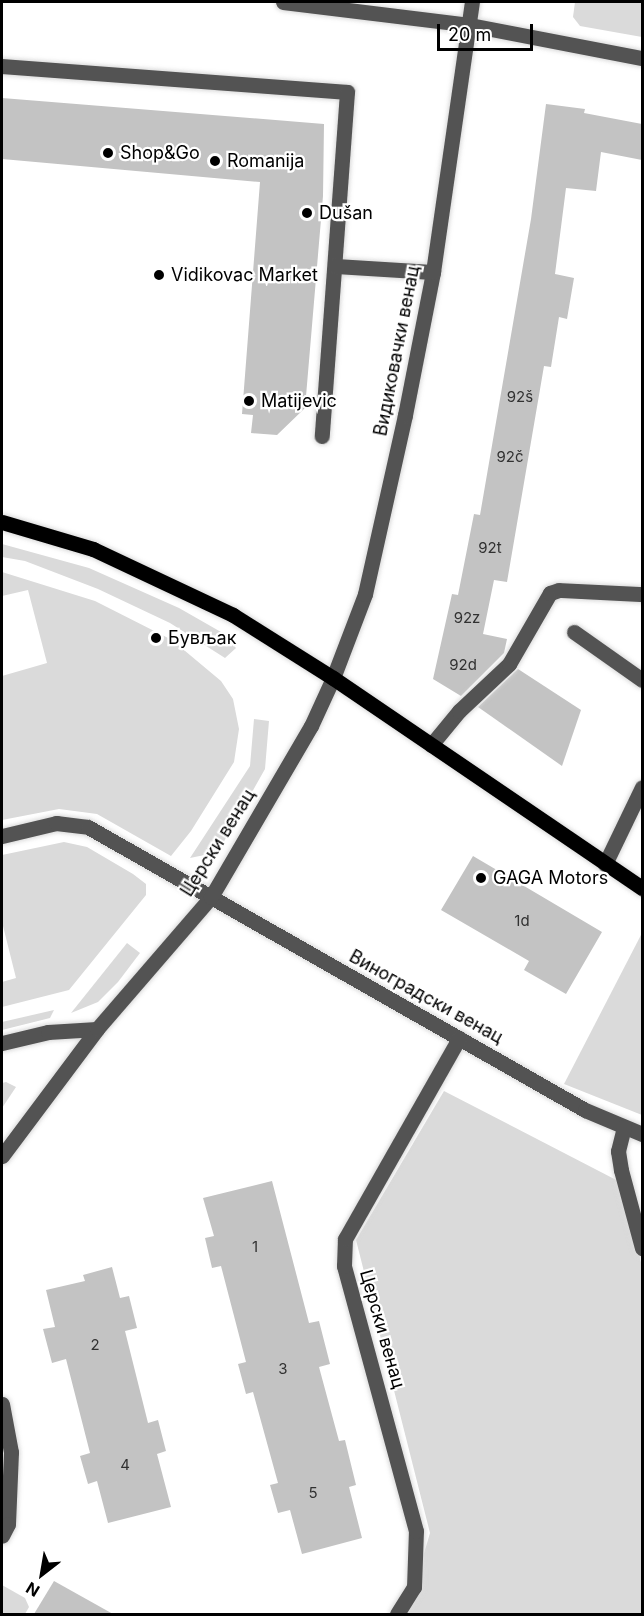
<!DOCTYPE html>
<meta charset="utf-8">
<style>
body{margin:0}
#map{position:relative;width:644px;height:1616px;overflow:hidden;background:#fff;font-family:Inter,sans-serif}
div>[style]{position:absolute}
[style*='--x']{left:calc(var(--x)*1px);top:calc(var(--y)*1px);width:calc(var(--w)*1px);rotate:calc(var(--a)*1deg)}
.green>*{inset:0;background:#dadada}
.building>*{inset:0;background:#c3c3c3}
.roads{filter:drop-shadow(0 0 2px #dbdbdb) drop-shadow(0 0 2px #dbdbdb)}
.minor>*{height:15px;margin:-7.5px;padding:0 7.5px;transform-origin:7.5px;border-radius:7.5px;background:#535353}
.major>*{height:15px;margin:-7.5px;padding:0 7.5px;transform-origin:7.5px;border-radius:7.5px;background:#000}
.dots>*{width:16px;height:16px;translate:-50% -50%;box-sizing:border-box;border:3px solid #fff;border-radius:50%}
span{translate:-50% -50%;white-space:nowrap;text-align:center;line-height:1.15;-webkit-text-stroke:4.5px #fff;paint-order:stroke}
.number-label{font-size:15px;color:#313131}
.number-label span{-webkit-text-stroke-width:0}
.poi-label{font-size:18px;color:#000}
.left{translate:0 -50%;text-align:left}
.street-label{font-size:18px;color:#000}
.frame{position:absolute;inset:0;border:3px solid #000;pointer-events:none}
.north{position:absolute;left:12px;top:1544px;width:60px;height:60px;-webkit-text-stroke:4px #fff;paint-order:stroke;rotate:211deg;font-size:16px;font-weight:700;line-height:24px;text-align:center;color:#000}
.north::after{content:'';display:block;margin:auto;width:21px;height:27px;background:#000;clip-path:polygon(50% 0,100% 100%,50% 72%,0 100%)}
.scale{position:absolute;left:437px;top:24px;width:96px;height:27px;box-sizing:border-box;border:3px solid #000;border-top:0;padding-left:8px;font-size:18px;line-height:21px;white-space:nowrap;color:#000;-webkit-text-stroke:4px #fff;paint-order:stroke}
</style>
<div id="map">
<div class="green">
<i style="clip-path:polygon(575px 2px,642px 3px,642px 37px,580px 26px,573px 17px)"></i>
<i style="clip-path:polygon(2px 544px,89px 568px,179px 608px,221px 632px,236px 648px,225px 658px,170px 623px,98px 589px,25px 561px,2px 557px)"></i>
<i style="clip-path:polygon(2px 572px,95px 601px,172px 640px,221px 681px,233px 699px,239px 729px,234px 762px,191px 831px,171px 856px,97px 814px,59px 809px,2px 820px,2px 676px,47px 663px,28px 590px,2px 596px)"></i>
<i style="clip-path:polygon(254px 719px,269px 721px,265px 769px,222px 845px,214px 853px,190px 858px,250px 766px)"></i>
<i style="clip-path:polygon(64px 842px,87px 847px,133px 874px,146px 884px,146px 895px,69px 990px,2px 1007px,2px 982px,16px 978px,2px 922px,2px 855px)"></i>
<i style="clip-path:polygon(642px 933px,642px 1115px,564px 1084px)"></i>
<i style="clip-path:polygon(127px 943px,140px 953px,118px 982px,98px 1002px,71px 1013px)"></i>
<i style="clip-path:polygon(54px 1010px,50px 1018px,2px 1030px,2px 1022px)"></i>
<i style="clip-path:polygon(6px 1082px,16px 1087px,2px 1108px,2px 1083px)"></i>
<i style="clip-path:polygon(444px 1091px,624px 1184px,642px 1267px,642px 1614px,397px 1614px,414px 1587px,430px 1533px,356px 1240px)"></i>
<i style="clip-path:polygon(2px 1585px,25px 1598px,29px 1607px,25px 1614px,2px 1614px)"></i>
</div>
<div class="building">
<i style="clip-path:polygon(2px 98px,324px 124px,323px 196px,305px 408px,277px 435px,251px 433px,253px 415px,242px 414px,260px 182px,2px 159px)"></i>
<i style="clip-path:polygon(546px 104px,585px 109px,584px 113px,642px 124px,642px 160px,601px 152px,596px 191px,566px 188px,555px 274px,574px 278px,567px 319px,559px 317px,551px 367px,544px 366px,507px 582px,494px 580px,483px 634px,507px 639px,504px 653px,461px 696px,433px 679px,452px 594px,458px 595px,474px 514px,480px 515px,531px 219px)"></i>
<i style="clip-path:polygon(518px 669px,581px 710px,562px 766px,478px 707px)"></i>
<i style="clip-path:polygon(473px 856px,602px 932px,566px 994px,524px 970px,529px 961px,441px 910px)"></i>
<i style="clip-path:polygon(272px 1181px,309px 1323px,319px 1321px,330px 1364px,319px 1367px,339px 1441px,345px 1440px,356px 1485px,349px 1487px,362px 1538px,302px 1554px,290px 1510px,278px 1513px,270px 1485px,278px 1483px,253px 1392px,246px 1394px,238px 1364px,246px 1362px,221px 1266px,212px 1268px,205px 1238px,214px 1236px,203px 1198px)"></i>
<i style="clip-path:polygon(112px 1267px,120px 1298px,129px 1296px,137px 1328px,125px 1331px,148px 1423px,158px 1420px,166px 1451px,157px 1454px,171px 1507px,108px 1523px,97px 1481px,88px 1484px,80px 1456px,90px 1453px,66px 1359px,52px 1363px,43px 1329px,55px 1327px,46px 1290px,85px 1281px,83px 1275px)"></i>
<i style="clip-path:polygon(54px 1581px,113px 1614px,34px 1614px)"></i>
</div>
<div class="roads">
<div class="minor">
<i style="--x:283;--y:2;--w:188;--a:7"></i>
<i style="--x:470;--y:25;--w:175;--a:10.9"></i>
<i style="--x:2;--y:66;--w:346;--a:4.3"></i>
<i style="--x:347;--y:92;--w:345;--a:94.2"></i>
<i style="--x:335;--y:266;--w:98;--a:3.5"></i>
<i style="--x:574;--y:632;--w:83;--a:35.2"></i>
<i style="--x:431;--y:745;--w:44;--a:-50.5"></i>
<i style="--x:459;--y:711;--w:69;--a:-43.2"></i>
<i style="--x:509;--y:664;--w:82;--a:-60"></i>
<i style="--x:550;--y:593;--w:9;--a:-18"></i>
<i style="--x:559;--y:590;--w:83;--a:2.8"></i>
<i style="--x:2;--y:836;--w:56;--a:-13.5"></i>
<i style="--x:56;--y:823;--w:32;--a:7"></i>
<i style="--x:88;--y:827;--w:572;--a:29.66"></i>
<i style="--x:585;--y:1110;--w:62;--a:22.8"></i>
<i style="--x:605;--y:864;--w:85;--a:-64.3"></i>
<i style="--x:2;--y:1043;--w:47;--a:-13.4"></i>
<i style="--x:48;--y:1032;--w:49;--a:-3.5"></i>
<i style="--x:624;--y:1127;--w:25;--a:104"></i>
<i style="--x:618;--y:1151;--w:19;--a:81"></i>
<i style="--x:621;--y:1170;--w:81;--a:74.9"></i>
<i style="--x:2;--y:1156;--w:159;--a:-53.2"></i>
<i style="--x:97;--y:1029;--w:174;--a:-49.2"></i>
<i style="--x:211;--y:897;--w:198;--a:-59.7"></i>
<i style="--x:311;--y:726;--w:53;--a:-65.4"></i>
<i style="--x:333;--y:678;--w:90;--a:-69.1"></i>
<i style="--x:365;--y:594;--w:183;--a:-77.4"></i>
<i style="--x:405;--y:415;--w:146;--a:-78.9"></i>
<i style="--x:433;--y:272;--w:273;--a:-81.8"></i>
<i style="--x:2;--y:1404;--w:49;--a:79.4"></i>
<i style="--x:11;--y:1452;--w:72;--a:92.4"></i>
<i style="--x:8;--y:1524;--w:13;--a:117"></i>
<i style="--x:397;--y:1614;--w:32;--a:-58"></i>
<i style="--x:414;--y:1587;--w:56;--a:-88"></i>
<i style="--x:416;--y:1531;--w:275;--a:-105.2"></i>
<i style="--x:344;--y:1266;--w:27;--a:-88"></i>
<i style="--x:345;--y:1239;--w:231;--a:-60.4"></i>
</div>
<div class="major">
<i style="--x:2;--y:522;--w:95;--a:16.5"></i>
<i style="--x:93;--y:549;--w:155;--a:25.2"></i>
<i style="--x:233;--y:615;--w:118;--a:32.2"></i>
<i style="--x:333;--y:678;--w:374;--a:34.2"></i>
</div>
</div>
<div class="dots">
<i style="left:108px;top:153px;background:#000"></i>
<i style="left:215px;top:161px;background:#000"></i>
<i style="left:307px;top:213px;background:#000"></i>
<i style="left:159px;top:275px;background:#000"></i>
<i style="left:249px;top:401px;background:#000"></i>
<i style="left:156px;top:638px;background:#000"></i>
<i style="left:481px;top:878px;background:#000"></i>
</div>
<div class="number-label">
<span style="left:520px;top:397px">92š</span>
<span style="left:510px;top:457px">92č</span>
<span style="left:490px;top:548px">92t</span>
<span style="left:467px;top:618px">92z</span>
<span style="left:463px;top:665px">92d</span>
<span style="left:522px;top:921px">1d</span>
<span style="left:255px;top:1247px">1</span>
<span style="left:95px;top:1345px">2</span>
<span style="left:283px;top:1369px">3</span>
<span style="left:125px;top:1465px">4</span>
<span style="left:313px;top:1493px">5</span>
</div>
<div class="poi-label">
<span class="left" style="left:120px;top:153px">Shop&amp;Go</span>
<span class="left" style="left:227px;top:161px">Romanija</span>
<span class="left" style="left:319px;top:213px">Dušan</span>
<span class="left" style="left:171px;top:275px">Vidikovac Market</span>
<span class="left" style="left:261px;top:401px">Matijevic</span>
<span class="left" style="left:168px;top:638px">Бувљак</span>
<span class="left" style="left:493px;top:878px">GAGA Motors</span>
</div>
<div class="street-label">
<span style="left:397px;top:351px;rotate:-79deg">Видиковачки венац</span>
<span style="left:218px;top:843px;rotate:-58deg">Церски венац</span>
<span style="left:426px;top:997px;rotate:29deg">Виноградски венац</span>
<span style="left:382px;top:1329px;rotate:74deg">Церски венац</span>
</div>
<div class="frame"></div>
<div class="north">N</div>
<div class="scale">20 m</div>
</div>
